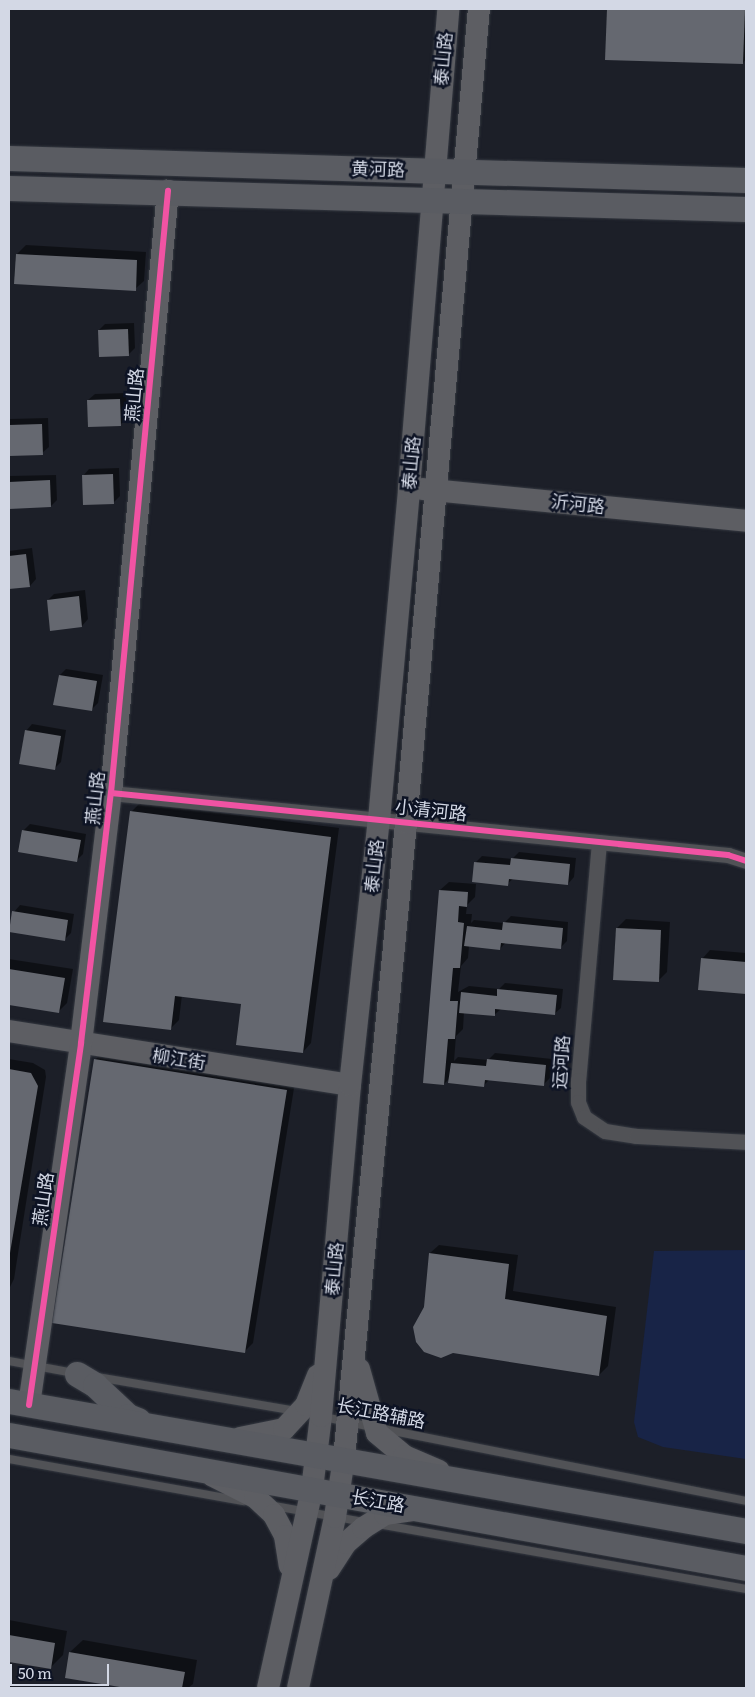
<!DOCTYPE html>
<meta charset="utf-8">
<style>
body{margin:0}
#map{position:relative;width:755px;height:1697px;overflow:hidden;background:#1c1f28;font-family:Literata,"Noto Sans SC",serif}
div>[style]{position:absolute}
[style*='--x']{left:calc(var(--x)*1px);top:calc(var(--y)*1px);width:calc(var(--w)*1px);rotate:calc(var(--a)*1deg)}
.green>*{inset:0;background:#182447}
.shadow>*{inset:0;background:#0007}
.building>*{inset:0;background:#656870}
.roads{filter:drop-shadow(0 0 1px #363a42) drop-shadow(0 0 1px #363a42)}
.lane>*{height:8px;margin:-4px;padding:0 4px;transform-origin:4px;border-radius:4px;background:#515256}
.street>*{height:15px;margin:-7.5px;padding:0 7.5px;transform-origin:7.5px;border-radius:7.5px;background:#515256}
.secondary>*{height:22px;margin:-11px;padding:0 11px;transform-origin:11px;border-radius:11px;background:#5d5e63}
.primary>*{height:25px;margin:-12.5px;padding:0 12.5px;transform-origin:12.5px;border-radius:12.5px;background:#5a5c62}
.cycleway>*{height:6px;margin:-3px;padding:0 3px;transform-origin:3px;border-radius:3px;background:#f153a3}
span{translate:-50% -50%;white-space:nowrap;text-align:center;line-height:1.15;-webkit-text-stroke:5px #0d1324;paint-order:stroke}
.street-label{font-size:18px;color:#d3d8e5}
.frame{position:absolute;inset:0;border:10px solid #d3d8e5;pointer-events:none}
.scale{position:absolute;left:10px;top:1664px;width:99px;height:22px;box-sizing:border-box;border:2px solid #d3d8e5;border-top:0;padding-left:6px;font-size:15px;line-height:18px;white-space:nowrap;color:#d3d8e5;-webkit-text-stroke:4px #0d1324;paint-order:stroke}
</style>
<div id="map">
<div class="green">
<i style="clip-path:polygon(746px 1250px,746px 1459px,663px 1447px,638px 1437px,634px 1422px,654px 1251px)"></i>
</div>
<div class="shadow">
<i style="clip-path:polygon(746px 9px,746px 59px,743px 63px,608px 10px)"></i>
<i style="clip-path:polygon(26px 245px,146px 252px,144px 281px,135px 289px,17px 254px)"></i>
<i style="clip-path:polygon(134px 323px,135px 348px,128px 355px,99px 330px,105px 324px)"></i>
<i style="clip-path:polygon(126px 393px,127px 418px,121px 424px,88px 400px,95px 394px)"></i>
<i style="clip-path:polygon(48px 418px,49px 447px,42px 453px,9px 454px,9px 419px)"></i>
<i style="clip-path:polygon(119px 468px,120px 496px,114px 502px,83px 476px,89px 469px)"></i>
<i style="clip-path:polygon(56px 475px,57px 500px,51px 506px,9px 507px,9px 476px)"></i>
<i style="clip-path:polygon(32px 548px,36px 579px,30px 586px,9px 588px,9px 551px)"></i>
<i style="clip-path:polygon(85px 590px,88px 619px,82px 626px,48px 600px,54px 594px)"></i>
<i style="clip-path:polygon(66px 669px,103px 675px,98px 703px,91px 710px,60px 675px)"></i>
<i style="clip-path:polygon(32px 724px,66px 730px,61px 762px,54px 769px,26px 731px)"></i>
<i style="clip-path:polygon(140px 803px,339px 828px,311px 1043px,303px 1052px,242px 1003px,182px 995px,179px 1020px,170px 1029px,131px 812px)"></i>
<i style="clip-path:polygon(30px 824px,86px 834px,83px 854px,76px 861px,23px 831px)"></i>
<i style="clip-path:polygon(519px 852px,576px 858px,574px 877px,568px 884px,514px 878px,507px 884px,476px 862px,482px 856px,512px 859px)"></i>
<i style="clip-path:polygon(449px 882px,476px 884px,475px 897px,467px 905px,466px 914px,472px 914px,471px 923px,474px 920px,504px 923px,511px 916px,568px 922px,567px 941px,560px 948px,506px 942px,500px 949px,469px 946px,468px 958px,461px 966px,458px 992px,469px 986px,499px 989px,505px 983px,563px 989px,561px 1008px,554px 1014px,501px 1009px,494px 1015px,464px 1012px,463px 1029px,456px 1036px,454px 1061px,458px 1057px,488px 1060px,495px 1053px,552px 1059px,550px 1078px,544px 1084px,490px 1079px,484px 1085px,450px 1078px,444px 1084px,440px 890px)"></i>
<i style="clip-path:polygon(20px 905px,74px 914px,71px 933px,64px 940px,14px 912px)"></i>
<i style="clip-path:polygon(626px 919px,670px 922px,667px 972px,658px 981px,617px 928px)"></i>
<i style="clip-path:polygon(710px 950px,746px 953px,746px 992px,700px 989px,702px 959px)"></i>
<i style="clip-path:polygon(9px 959px,73px 969px,67px 1003px,58px 1012px,9px 1003px)"></i>
<i style="clip-path:polygon(104px 1051px,295px 1082px,253px 1343px,244px 1352px,95px 1060px)"></i>
<i style="clip-path:polygon(9px 1059px,33px 1063px,45px 1070px,46px 1077px,14px 1279px,9px 1289px)"></i>
<i style="clip-path:polygon(439px 1245px,518px 1255px,513px 1291px,616px 1307px,608px 1366px,599px 1375px,425px 1308px,430px 1253px)"></i>
<i style="clip-path:polygon(9px 1620px,67px 1631px,63px 1655px,50px 1668px,9px 1661px)"></i>
<i style="clip-path:polygon(83px 1640px,197px 1660px,193px 1684px,188px 1688px,133px 1688px,66px 1677px,70px 1652px)"></i>
</div>
<div class="building">
<i style="clip-path:polygon(607px 9px,745px 9px,743px 64px,605px 60px)"></i>
<i style="clip-path:polygon(16px 254px,137px 260px,136px 291px,14px 284px)"></i>
<i style="clip-path:polygon(128px 329px,129px 356px,99px 357px,98px 330px)"></i>
<i style="clip-path:polygon(120px 399px,121px 426px,88px 427px,87px 400px)"></i>
<i style="clip-path:polygon(42px 424px,43px 455px,9px 456px,9px 425px)"></i>
<i style="clip-path:polygon(113px 474px,114px 504px,83px 505px,82px 475px)"></i>
<i style="clip-path:polygon(50px 480px,51px 507px,9px 509px,9px 482px)"></i>
<i style="clip-path:polygon(26px 554px,30px 587px,9px 589px,9px 556px)"></i>
<i style="clip-path:polygon(79px 596px,82px 627px,50px 631px,47px 600px)"></i>
<i style="clip-path:polygon(59px 675px,97px 681px,92px 711px,53px 705px)"></i>
<i style="clip-path:polygon(25px 730px,61px 736px,55px 770px,19px 764px)"></i>
<i style="clip-path:polygon(130px 811px,331px 837px,303px 1053px,236px 1045px,241px 1004px,175px 996px,171px 1030px,103px 1022px)"></i>
<i style="clip-path:polygon(22px 830px,81px 840px,77px 862px,18px 852px)"></i>
<i style="clip-path:polygon(511px 858px,570px 864px,568px 885px,509px 879px,508px 886px,472px 882px,474px 862px,510px 865px)"></i>
<i style="clip-path:polygon(439px 890px,468px 892px,467px 907px,459px 906px,458px 922px,464px 923px,460px 968px,453px 968px,450px 1001px,458px 1001px,455px 1039px,448px 1039px,444px 1085px,423px 1083px)"></i>
<i style="clip-path:polygon(12px 911px,68px 920px,65px 941px,9px 932px)"></i>
<i style="clip-path:polygon(503px 922px,563px 928px,561px 949px,501px 943px,500px 950px,464px 946px,467px 926px,502px 930px)"></i>
<i style="clip-path:polygon(616px 928px,661px 930px,659px 982px,613px 980px)"></i>
<i style="clip-path:polygon(701px 958px,746px 962px,746px 994px,698px 990px)"></i>
<i style="clip-path:polygon(9px 969px,65px 978px,59px 1013px,9px 1005px)"></i>
<i style="clip-path:polygon(497px 989px,557px 995px,555px 1015px,495px 1009px,495px 1016px,459px 1013px,461px 992px,497px 996px)"></i>
<i style="clip-path:polygon(94px 1059px,287px 1090px,245px 1353px,52px 1323px)"></i>
<i style="clip-path:polygon(487px 1059px,546px 1065px,544px 1086px,485px 1080px,484px 1087px,448px 1083px,451px 1063px,486px 1066px)"></i>
<i style="clip-path:polygon(9px 1069px,31px 1073px,38px 1086px,10px 1253px)"></i>
<i style="clip-path:polygon(429px 1253px,509px 1264px,505px 1299px,607px 1316px,599px 1376px,453px 1353px,441px 1358px,424px 1352px,416px 1342px,413px 1327px,424px 1307px)"></i>
<i style="clip-path:polygon(9px 1635px,55px 1643px,51px 1669px,9px 1662px)"></i>
<i style="clip-path:polygon(69px 1652px,185px 1672px,182px 1688px,126px 1688px,65px 1678px)"></i>
</div>
<div class="roads">
<div class="lane">
<i style="--x:9;--y:1361;--w:66;--a:10.5"></i>
<i style="--x:97;--y:1377;--w:202;--a:9.7"></i>
<i style="--x:324;--y:1417;--w:49;--a:11.8"></i>
<i style="--x:383;--y:1429;--w:370;--a:11.2"></i>
<i style="--x:9;--y:1459;--w:238;--a:10.2"></i>
<i style="--x:274;--y:1506;--w:91;--a:10.1"></i>
<i style="--x:378;--y:1524;--w:374;--a:10"></i>
</div>
<div class="street">
<i style="--x:111;--y:793;--w:620;--a:5.74"></i>
<i style="--x:728;--y:855;--w:19;--a:18"></i>
<i style="--x:599;--y:842;--w:239;--a:95"></i>
<i style="--x:578;--y:1080;--w:22;--a:90"></i>
<i style="--x:578;--y:1102;--w:16;--a:68"></i>
<i style="--x:584;--y:1117;--w:25;--a:34"></i>
<i style="--x:605;--y:1131;--w:31;--a:9"></i>
<i style="--x:636;--y:1136;--w:110;--a:3.1"></i>
</div>
<div class="secondary">
<i style="--x:422;--y:489;--w:326;--a:5.6"></i>
<i style="--x:9;--y:1031;--w:345;--a:9"></i>
<i style="--x:359;--y:1369;--w:66;--a:74.3"></i>
<i style="--x:377;--y:1433;--w:35;--a:40"></i>
<i style="--x:404;--y:1456;--w:38;--a:23"></i>
<i style="--x:29;--y:1405;--w:366;--a:-81.8"></i>
<i style="--x:81;--y:1043;--w:252;--a:-83.2"></i>
<i style="--x:111;--y:793;--w:605;--a:-84.59"></i>
<i style="--x:240;--y:1438;--w:45;--a:-11.6"></i>
<i style="--x:284;--y:1429;--w:33;--a:-47"></i>
<i style="--x:306;--y:1405;--w:32;--a:-68"></i>
<i style="--x:213;--y:1476;--w:47;--a:26.6"></i>
<i style="--x:255;--y:1497;--w:26;--a:43"></i>
<i style="--x:274;--y:1515;--w:24;--a:62"></i>
<i style="--x:285;--y:1536;--w:30;--a:81"></i>
<i style="--x:329;--y:1569;--w:31;--a:-57"></i>
<i style="--x:346;--y:1543;--w:23;--a:-41"></i>
<i style="--x:363;--y:1528;--w:26;--a:-32"></i>
<i style="--x:385;--y:1514;--w:28;--a:-8"></i>
<i style="--x:268;--y:1688;--w:204;--a:-77.5"></i>
<i style="--x:312;--y:1489;--w:74;--a:-83"></i>
<i style="--x:321;--y:1416;--w:332;--a:-85"></i>
<i style="--x:350;--y:1085;--w:267;--a:-83.8"></i>
<i style="--x:379;--y:820;--w:333;--a:-84.8"></i>
<i style="--x:409;--y:488;--w:481;--a:-85.3"></i>
<i style="--x:298;--y:1688;--w:175;--a:-77.8"></i>
<i style="--x:335;--y:1517;--w:60;--a:-81.3"></i>
<i style="--x:344;--y:1458;--w:638;--a:-84.42"></i>
<i style="--x:406;--y:823;--w:817;--a:-84.88"></i>
</div>
<div class="primary">
<i style="--x:9;--y:158;--w:737;--a:1.71"></i>
<i style="--x:9;--y:188;--w:737;--a:1.63"></i>
<i style="--x:77;--y:1374;--w:21;--a:31"></i>
<i style="--x:95;--y:1385;--w:45;--a:43.2"></i>
<i style="--x:128;--y:1416;--w:11;--a:22"></i>
<i style="--x:9;--y:1401;--w:748;--a:10"></i>
<i style="--x:9;--y:1435;--w:749;--a:10.23"></i>
</div>
</div>
<div class="cycleway">
<i style="--x:111;--y:793;--w:620;--a:5.74"></i>
<i style="--x:728;--y:855;--w:19;--a:18"></i>
<i style="--x:29;--y:1405;--w:366;--a:-81.8"></i>
<i style="--x:81;--y:1043;--w:252;--a:-83.2"></i>
<i style="--x:111;--y:793;--w:605;--a:-84.59"></i>
</div>
<div class="street-label">
<span style="left:443px;top:59px;rotate:-85deg">泰山路</span>
<span style="left:378px;top:169px;rotate:2deg">黄河路</span>
<span style="left:134px;top:395px;rotate:-85deg">燕山路</span>
<span style="left:411px;top:463px;rotate:-85deg">泰山路</span>
<span style="left:578px;top:504px;rotate:6deg">沂河路</span>
<span style="left:95px;top:798px;rotate:-84deg">燕山路</span>
<span style="left:431px;top:810px;rotate:6deg">小清河路</span>
<span style="left:374px;top:866px;rotate:-84deg">泰山路</span>
<span style="left:179px;top:1059px;rotate:9deg">柳江街</span>
<span style="left:561px;top:1062px;rotate:-86deg">运河路</span>
<span style="left:43px;top:1199px;rotate:-82deg">燕山路</span>
<span style="left:334px;top:1269px;rotate:-85deg">泰山路</span>
<span style="left:381px;top:1413px;rotate:11deg">长江路辅路</span>
<span style="left:378px;top:1501px;rotate:10deg">长江路</span>
</div>
<div class="frame"></div>
<div class="scale">50 m</div>
</div>
